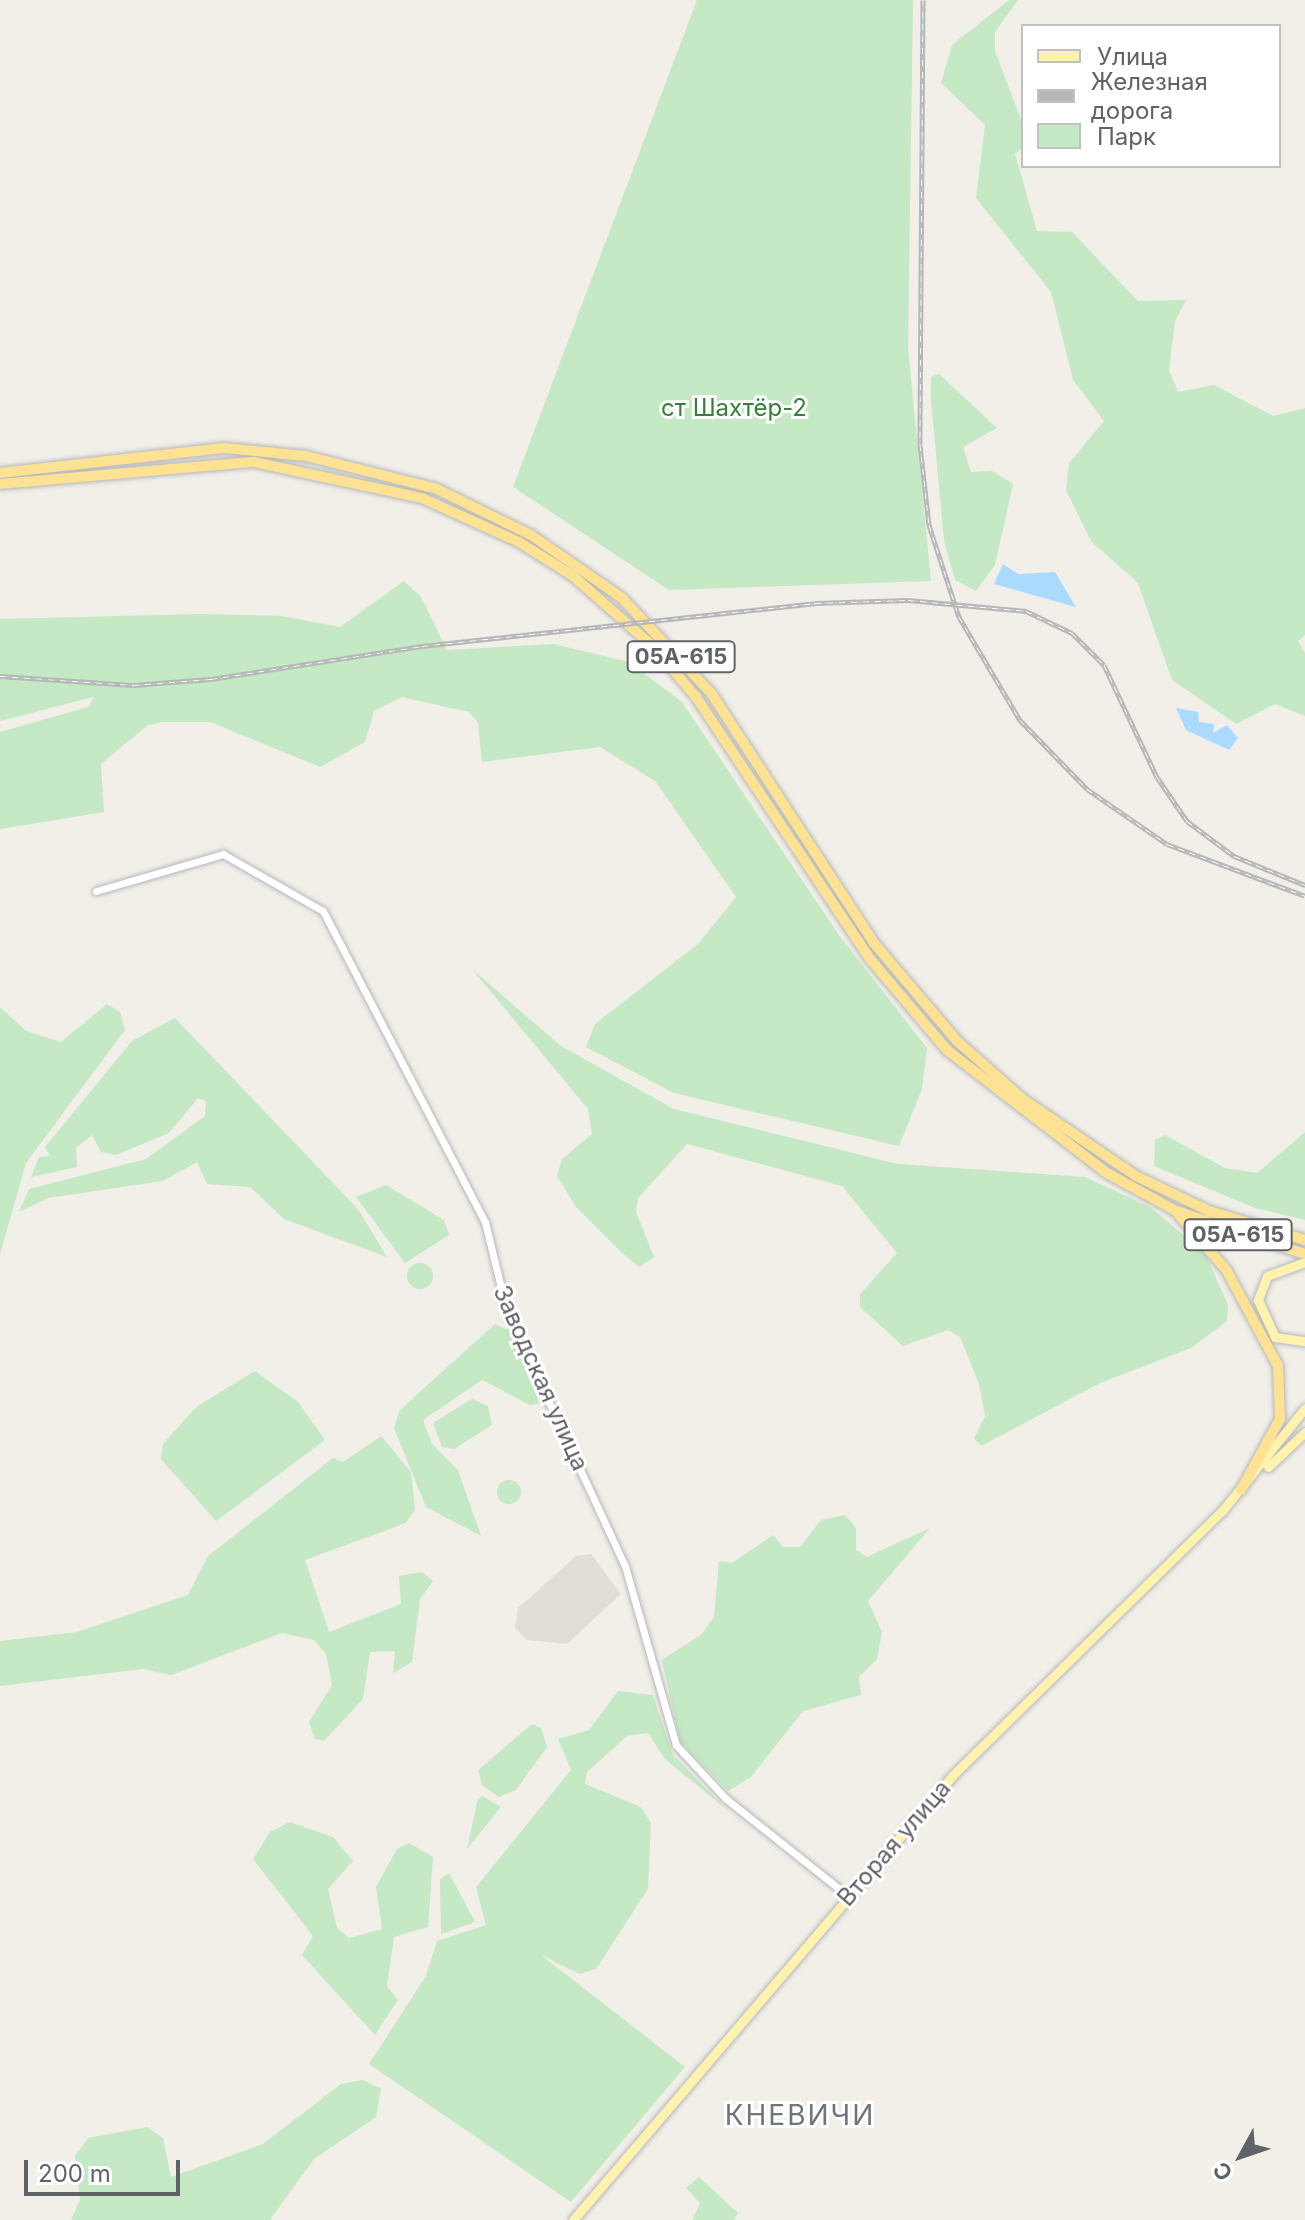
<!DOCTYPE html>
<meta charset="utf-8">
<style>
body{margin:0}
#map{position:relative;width:1305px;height:2220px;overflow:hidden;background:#f1efe8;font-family:Inter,sans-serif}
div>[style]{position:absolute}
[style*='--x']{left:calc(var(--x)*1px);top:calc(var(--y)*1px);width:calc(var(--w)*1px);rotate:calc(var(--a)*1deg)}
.education>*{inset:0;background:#e1ded6}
.green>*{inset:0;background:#c5e8c5}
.round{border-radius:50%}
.water>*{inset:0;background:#aadaff}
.roads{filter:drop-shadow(0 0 2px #b5b8bc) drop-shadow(0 0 2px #b5b8bc)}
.minor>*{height:7px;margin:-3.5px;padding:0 3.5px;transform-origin:3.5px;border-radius:3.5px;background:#fff}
.major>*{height:9px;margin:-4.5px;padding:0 4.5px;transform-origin:4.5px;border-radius:4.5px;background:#fff2af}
.highway>*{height:10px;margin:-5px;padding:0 5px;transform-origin:5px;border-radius:5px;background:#fde293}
.rail>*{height:5px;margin-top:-2.5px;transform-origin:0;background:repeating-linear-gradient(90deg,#fff 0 6px,#b6b7b8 0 12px);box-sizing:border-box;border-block:2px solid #b6b7b8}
span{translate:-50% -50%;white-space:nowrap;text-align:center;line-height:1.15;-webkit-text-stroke:6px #fff;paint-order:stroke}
.shield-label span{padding:2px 6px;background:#fff;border:2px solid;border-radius:6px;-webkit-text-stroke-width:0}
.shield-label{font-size:22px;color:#5f6368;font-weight:700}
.park-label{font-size:24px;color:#348238}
.street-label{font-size:24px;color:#5f6368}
.quarter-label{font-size:28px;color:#70757a;letter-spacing:2px}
.legend{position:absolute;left:1021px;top:24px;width:260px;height:144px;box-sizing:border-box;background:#fff;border:2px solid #bfc1c3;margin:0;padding:10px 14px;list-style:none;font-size:24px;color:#5f6368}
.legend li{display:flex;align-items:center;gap:16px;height:40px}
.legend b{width:40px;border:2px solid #bfc1c3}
.north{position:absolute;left:1201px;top:2116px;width:80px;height:80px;-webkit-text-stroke:6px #fff;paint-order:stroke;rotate:230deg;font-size:22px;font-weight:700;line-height:32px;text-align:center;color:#5f6368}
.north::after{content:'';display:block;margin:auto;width:28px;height:36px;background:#5f6368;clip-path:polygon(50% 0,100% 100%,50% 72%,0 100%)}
.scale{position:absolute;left:24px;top:2160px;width:156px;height:36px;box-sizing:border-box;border:4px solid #5f6368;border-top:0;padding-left:10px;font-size:24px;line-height:28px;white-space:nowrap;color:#5f6368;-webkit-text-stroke:6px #fff;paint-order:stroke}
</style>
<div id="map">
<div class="education">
<i style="clip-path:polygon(591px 1554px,621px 1594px,567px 1644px,527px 1640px,515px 1628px,518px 1608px,576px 1556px)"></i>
</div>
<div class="green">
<i style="clip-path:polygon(697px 0,913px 0,908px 348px,931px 581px,669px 590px,513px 487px)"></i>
<i style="clip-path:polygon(1009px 0,1018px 0,995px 32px,995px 51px,1023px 125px,1023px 147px,1015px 154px,1037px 231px,1072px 232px,1138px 301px,1186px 300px,1175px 321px,1169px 370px,1178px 392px,1214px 385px,1273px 416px,1305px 408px,1305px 635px,1298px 641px,1305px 653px,1305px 716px,1275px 704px,1236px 724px,1172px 680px,1138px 583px,1091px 541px,1066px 490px,1069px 463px,1104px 421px,1073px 380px,1051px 292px,976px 198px,985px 125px,941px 83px,952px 45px)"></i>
<i style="clip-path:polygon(939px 374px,997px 428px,963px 447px,971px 472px,992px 471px,1013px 484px,995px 565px,976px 591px,955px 580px,944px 541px,931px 400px,931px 377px)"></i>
<i style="clip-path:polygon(404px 581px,421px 597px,447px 650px,554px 644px,629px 662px,682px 702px,839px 935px,927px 1048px,922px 1089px,899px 1146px,674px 1093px,586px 1047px,595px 1024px,698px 944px,736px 897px,655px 781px,600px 747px,482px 762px,478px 723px,469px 712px,402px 697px,374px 711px,365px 742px,320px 767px,210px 722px,162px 722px,148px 725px,101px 764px,104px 812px,0 829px,0 732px,88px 707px,94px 697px,0 721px,0 619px,199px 614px,282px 616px,340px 627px)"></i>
<i style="clip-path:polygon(472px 969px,561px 1046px,674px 1109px,898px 1164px,1085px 1177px,1150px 1207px,1205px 1253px,1228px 1305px,1227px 1321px,1191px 1348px,1100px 1383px,981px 1446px,974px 1438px,985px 1416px,979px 1384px,960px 1337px,948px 1330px,903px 1346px,860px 1307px,860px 1294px,897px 1253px,842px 1186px,687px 1144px,638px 1198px,636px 1212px,654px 1257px,639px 1267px,622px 1253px,576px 1207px,557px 1176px,562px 1159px,592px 1134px,588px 1109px)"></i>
<i style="clip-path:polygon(107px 1004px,120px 1012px,125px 1030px,26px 1163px,0 1254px,0 1007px,26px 1031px,61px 1042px)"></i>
<i style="clip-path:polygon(175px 1018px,358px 1209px,387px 1257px,284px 1219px,250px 1187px,207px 1184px,197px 1162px,163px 1181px,48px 1198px,19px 1212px,29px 1189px,146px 1159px,205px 1116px,206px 1101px,198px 1098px,169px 1133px,116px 1155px,101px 1152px,92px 1135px,76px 1148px,77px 1167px,31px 1177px,39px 1157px,50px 1156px,45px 1147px,132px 1041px)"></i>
<i style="clip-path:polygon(1305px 1132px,1305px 1220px,1255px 1208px,1154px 1166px,1155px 1140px,1165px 1135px,1225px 1168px,1257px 1173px)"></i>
<i style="clip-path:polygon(386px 1185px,444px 1220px,449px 1235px,405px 1263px,356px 1197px)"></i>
<i class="round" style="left:407px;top:1263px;width:26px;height:26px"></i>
<i style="clip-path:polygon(495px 1324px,508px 1330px,542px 1403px,530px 1405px,482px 1380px,423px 1420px,432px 1444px,458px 1470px,481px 1536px,426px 1507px,394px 1428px,400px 1410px)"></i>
<i style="clip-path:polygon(255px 1371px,298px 1402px,325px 1440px,216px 1521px,161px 1459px,163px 1444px,196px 1407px)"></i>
<i style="clip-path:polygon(472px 1399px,488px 1406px,492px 1425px,454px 1449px,442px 1447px,433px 1423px)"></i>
<i style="clip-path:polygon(381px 1436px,411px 1472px,415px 1510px,406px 1523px,305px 1560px,329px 1632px,401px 1604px,399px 1576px,422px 1572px,433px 1581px,420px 1599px,412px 1662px,393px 1673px,395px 1651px,370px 1652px,363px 1699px,324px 1741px,315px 1739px,309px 1722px,332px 1685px,326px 1654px,314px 1640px,282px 1633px,171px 1675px,143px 1669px,0 1686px,0 1641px,77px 1632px,188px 1595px,208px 1556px,333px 1458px,343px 1462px)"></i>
<i class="round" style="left:497px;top:1480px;width:24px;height:24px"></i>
<i style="clip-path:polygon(845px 1515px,856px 1528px,856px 1550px,867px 1557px,930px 1528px,868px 1601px,882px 1632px,877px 1659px,859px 1677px,861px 1695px,803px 1711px,751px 1777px,728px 1791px,680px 1741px,662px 1660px,702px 1634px,714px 1617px,719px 1561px,732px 1563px,773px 1535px,783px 1547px,800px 1547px,821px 1520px)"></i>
<i style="clip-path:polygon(618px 1691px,653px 1695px,673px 1755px,726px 1809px,665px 1759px,648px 1733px,627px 1736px,587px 1772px,585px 1784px,641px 1807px,651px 1823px,648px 1889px,596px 1969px,580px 1974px,541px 1955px,685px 2067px,571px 2202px,369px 2064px,426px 1976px,437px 1941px,486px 1925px,476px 1887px,571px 1770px,558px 1739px,589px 1730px)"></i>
<i style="clip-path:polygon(532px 1724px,541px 1728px,547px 1747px,516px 1790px,499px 1797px,482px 1785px,478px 1770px)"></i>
<i style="clip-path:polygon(482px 1796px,501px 1807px,467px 1849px,477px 1802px)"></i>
<i style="clip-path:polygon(290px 1822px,333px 1837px,353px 1861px,328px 1889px,337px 1928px,349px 1938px,382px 1929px,376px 1887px,397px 1849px,409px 1843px,433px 1857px,428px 1927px,394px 1937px,387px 1986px,398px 2000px,375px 2035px,302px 1955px,313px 1936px,253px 1859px,270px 1832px)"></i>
<i style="clip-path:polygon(449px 1873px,475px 1922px,441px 1934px,440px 1879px)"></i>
<i style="clip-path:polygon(363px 2080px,381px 2089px,376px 2117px,314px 2159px,270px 2220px,71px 2220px,80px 2200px,75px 2156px,88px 2138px,147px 2127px,163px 2138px,171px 2177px,263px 2144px,341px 2084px)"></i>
<i style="clip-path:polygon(699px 2177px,738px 2213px,734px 2220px,692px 2220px,700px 2203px,686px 2188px)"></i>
</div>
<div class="water">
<i style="clip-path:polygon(1003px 564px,1018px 574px,1055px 572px,1076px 607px,994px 584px)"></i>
<i style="clip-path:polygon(1176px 708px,1198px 712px,1199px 722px,1214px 724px,1213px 733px,1227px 725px,1238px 738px,1229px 750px,1186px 730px)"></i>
</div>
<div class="roads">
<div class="minor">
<i style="--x:96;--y:891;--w:132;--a:-16.2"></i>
<i style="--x:223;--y:854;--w:115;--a:29.7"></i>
<i style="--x:323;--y:911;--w:351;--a:62.5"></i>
<i style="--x:485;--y:1222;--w:93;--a:76.3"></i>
<i style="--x:507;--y:1312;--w:280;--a:65.1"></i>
<i style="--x:625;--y:1566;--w:186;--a:74.1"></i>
<i style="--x:676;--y:1745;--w:72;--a:47.2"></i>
<i style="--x:725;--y:1798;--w:157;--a:38.5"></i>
</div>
<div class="major">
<i style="--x:1305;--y:1262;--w:40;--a:159.8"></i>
<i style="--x:1267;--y:1276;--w:26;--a:111"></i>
<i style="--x:1258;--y:1300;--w:41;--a:65.3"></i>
<i style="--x:1275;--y:1337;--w:30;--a:8"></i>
<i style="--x:1268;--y:1467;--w:51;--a:-43.4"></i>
<i style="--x:573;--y:2220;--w:585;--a:-49.5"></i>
<i style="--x:953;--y:1775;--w:377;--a:-44.5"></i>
<i style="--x:1222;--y:1511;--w:132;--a:-51.1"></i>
</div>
<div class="highway">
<i style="--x:0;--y:473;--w:225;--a:-6.4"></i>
<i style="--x:224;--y:448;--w:82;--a:5.6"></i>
<i style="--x:306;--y:456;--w:135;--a:14.1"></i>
<i style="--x:437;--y:489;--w:105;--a:26.1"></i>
<i style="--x:531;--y:535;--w:111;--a:34.7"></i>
<i style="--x:622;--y:598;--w:130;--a:46.9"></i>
<i style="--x:711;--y:693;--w:298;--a:56.9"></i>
<i style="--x:874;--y:943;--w:128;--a:49.7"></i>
<i style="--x:957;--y:1041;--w:89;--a:41.4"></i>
<i style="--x:1024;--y:1100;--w:135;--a:34.2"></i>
<i style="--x:1136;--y:1176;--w:81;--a:25.6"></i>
<i style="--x:1209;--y:1211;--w:100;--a:16.8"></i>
<i style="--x:0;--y:484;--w:255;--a:-5"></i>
<i style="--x:254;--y:462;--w:172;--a:12.1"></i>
<i style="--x:422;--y:498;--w:107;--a:24.4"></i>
<i style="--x:519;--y:542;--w:64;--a:32.2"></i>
<i style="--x:573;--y:576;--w:109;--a:41.3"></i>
<i style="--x:655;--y:648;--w:64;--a:50.1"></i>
<i style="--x:696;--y:697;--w:316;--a:56.4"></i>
<i style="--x:871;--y:960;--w:118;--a:49.8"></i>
<i style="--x:947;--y:1050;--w:202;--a:37.6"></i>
<i style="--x:1107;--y:1173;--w:77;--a:28.9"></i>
<i style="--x:1174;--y:1210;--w:138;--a:18.6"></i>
<i style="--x:1178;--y:1214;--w:75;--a:49.3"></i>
<i style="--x:1227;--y:1271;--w:108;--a:61.8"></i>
<i style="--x:1278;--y:1366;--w:53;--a:87.8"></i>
<i style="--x:1280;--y:1419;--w:81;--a:118.8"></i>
</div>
</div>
<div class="rail">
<i style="--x:923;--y:0;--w:445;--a:90.4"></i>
<i style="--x:920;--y:445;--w:81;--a:83.6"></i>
<i style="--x:929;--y:525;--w:97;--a:71.9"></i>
<i style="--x:959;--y:617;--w:120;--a:59.4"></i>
<i style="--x:1020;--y:720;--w:96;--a:45.8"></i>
<i style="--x:1087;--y:789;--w:97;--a:34.5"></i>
<i style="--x:1167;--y:844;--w:147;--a:20.6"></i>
<i style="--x:0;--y:676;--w:133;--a:3.9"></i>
<i style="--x:133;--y:685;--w:78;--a:-4.4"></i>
<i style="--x:211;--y:679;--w:214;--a:-8.9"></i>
<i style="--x:422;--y:646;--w:395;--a:-6.2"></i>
<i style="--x:815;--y:603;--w:93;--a:-1.8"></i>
<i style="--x:908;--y:600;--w:119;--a:5.3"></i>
<i style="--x:1026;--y:611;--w:51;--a:25.6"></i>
<i style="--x:1072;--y:633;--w:45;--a:45"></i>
<i style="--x:1104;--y:665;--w:124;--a:64.7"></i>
<i style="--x:1157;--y:777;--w:53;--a:55.7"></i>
<i style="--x:1187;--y:821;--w:59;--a:36.7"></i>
<i style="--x:1234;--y:856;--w:77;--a:22.2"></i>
</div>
<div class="shield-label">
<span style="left:681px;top:657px">05А-615</span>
<span style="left:1238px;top:1235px">05А-615</span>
</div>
<div class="park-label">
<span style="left:734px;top:408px">ст Шахтёр-2</span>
</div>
<div class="street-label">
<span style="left:541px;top:1378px;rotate:66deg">Заводская улица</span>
<span style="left:894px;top:1843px;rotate:-49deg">Вторая улица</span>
</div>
<div class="quarter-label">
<span style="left:800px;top:2115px">КНЕВИЧИ</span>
</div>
<ul class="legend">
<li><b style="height:10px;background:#fff2af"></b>Улица</li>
<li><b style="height:10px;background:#b6b7b8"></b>Железная дорога</li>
<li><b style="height:22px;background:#c5e8c5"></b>Парк</li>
</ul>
<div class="north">С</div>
<div class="scale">200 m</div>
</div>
